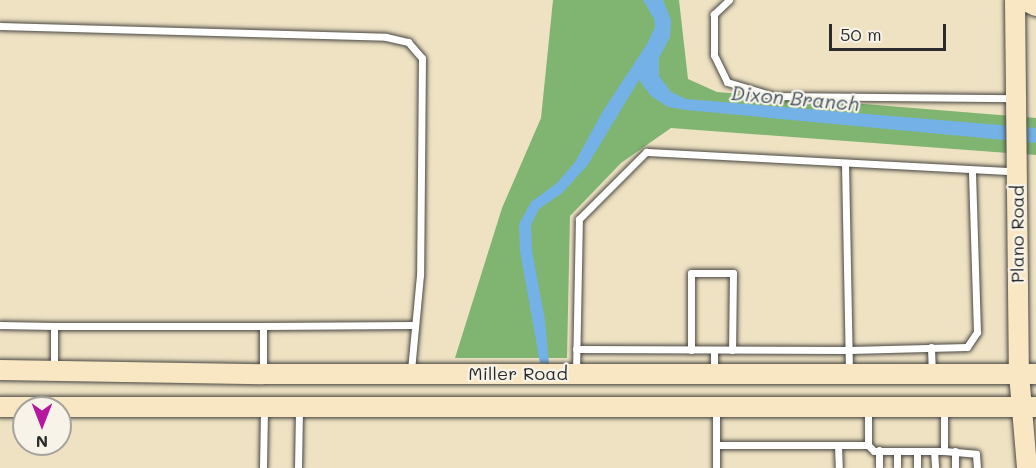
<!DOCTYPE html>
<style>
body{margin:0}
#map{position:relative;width:1036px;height:468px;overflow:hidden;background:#eee2c3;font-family:Mali,sans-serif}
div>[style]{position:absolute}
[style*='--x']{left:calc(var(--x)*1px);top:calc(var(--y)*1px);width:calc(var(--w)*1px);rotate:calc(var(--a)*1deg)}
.forest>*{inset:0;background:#80b571}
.water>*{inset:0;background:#73b1e6}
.roads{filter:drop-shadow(0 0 2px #484642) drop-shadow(0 0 2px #484642)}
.lane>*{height:7px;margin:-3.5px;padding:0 3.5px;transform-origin:3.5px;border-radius:3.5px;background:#fff}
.secondary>*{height:20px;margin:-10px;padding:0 10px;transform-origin:10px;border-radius:10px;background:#f9e7c3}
span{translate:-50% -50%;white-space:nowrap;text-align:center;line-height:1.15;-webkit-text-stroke:4.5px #f7f3e8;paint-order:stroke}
.street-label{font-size:18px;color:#2b2b2b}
.water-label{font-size:20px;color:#415363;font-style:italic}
.north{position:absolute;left:12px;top:396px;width:60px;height:60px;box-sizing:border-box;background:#f7f3e8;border:2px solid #a5a39c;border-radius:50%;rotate:180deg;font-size:16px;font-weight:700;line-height:24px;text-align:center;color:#2b2b2b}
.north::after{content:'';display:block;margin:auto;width:21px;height:27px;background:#b5179e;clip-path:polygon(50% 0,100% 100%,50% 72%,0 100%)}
.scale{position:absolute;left:829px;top:24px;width:117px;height:27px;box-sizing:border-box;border:3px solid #2b2b2b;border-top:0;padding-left:8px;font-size:18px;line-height:21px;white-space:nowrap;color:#2b2b2b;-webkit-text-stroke:4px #f7f3e8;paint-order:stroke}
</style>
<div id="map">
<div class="forest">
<i style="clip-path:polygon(553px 0,679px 0,688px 79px,717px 92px,1036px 118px,1036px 155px,671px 128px,621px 163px,570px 216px,567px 358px,455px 358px,502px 208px,541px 118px)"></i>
</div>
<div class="water">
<i style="clip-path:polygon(643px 0,663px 0,671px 20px,670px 37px,659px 58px,659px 76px,671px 92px,686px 99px,1036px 128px,1036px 143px,686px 110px,668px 107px,651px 96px,639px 80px,587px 166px,562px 193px,539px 209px,531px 225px,532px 251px,545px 320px,549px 364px,540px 363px,520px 251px,519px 224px,531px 202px,557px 183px,575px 162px,603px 111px,647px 44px,655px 27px,654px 19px)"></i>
</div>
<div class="roads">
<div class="lane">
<i style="--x:729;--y:0;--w:21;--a:137"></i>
<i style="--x:714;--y:14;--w:41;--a:90"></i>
<i style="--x:714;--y:55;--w:30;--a:64"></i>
<i style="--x:727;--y:82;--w:48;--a:16.9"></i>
<i style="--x:773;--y:96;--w:241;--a:0.5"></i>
<i style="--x:0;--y:26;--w:386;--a:1.6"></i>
<i style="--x:386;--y:37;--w:23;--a:13"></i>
<i style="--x:408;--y:42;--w:21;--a:49"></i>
<i style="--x:422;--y:58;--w:217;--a:90.5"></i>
<i style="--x:420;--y:275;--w:96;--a:95.4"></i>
<i style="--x:845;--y:163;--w:208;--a:88.9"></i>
<i style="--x:0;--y:325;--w:54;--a:1.1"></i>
<i style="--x:263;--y:326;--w:151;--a:-0.4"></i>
<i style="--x:931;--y:347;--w:26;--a:88"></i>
<i style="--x:576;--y:349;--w:273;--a:0.2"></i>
<i style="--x:849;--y:350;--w:118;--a:-1.5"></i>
<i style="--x:967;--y:347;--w:18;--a:-56"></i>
<i style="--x:977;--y:332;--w:162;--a:-91.8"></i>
<i style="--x:691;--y:350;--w:77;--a:-90"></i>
<i style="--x:691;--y:273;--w:42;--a:0"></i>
<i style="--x:733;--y:273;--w:77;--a:90.7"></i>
<i style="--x:714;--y:350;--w:21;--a:90"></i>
<i style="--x:54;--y:370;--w:44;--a:-90"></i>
<i style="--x:54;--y:326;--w:209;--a:0"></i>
<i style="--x:263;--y:326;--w:45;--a:90"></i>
<i style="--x:576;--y:372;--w:153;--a:-88.9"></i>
<i style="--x:579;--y:219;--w:95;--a:-45"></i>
<i style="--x:646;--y:152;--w:368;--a:3"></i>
<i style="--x:944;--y:409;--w:42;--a:90"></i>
<i style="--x:944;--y:451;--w:32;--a:5"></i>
<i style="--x:976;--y:454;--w:14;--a:86"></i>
<i style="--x:716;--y:410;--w:58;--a:90"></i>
<i style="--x:716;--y:445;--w:152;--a:0"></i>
<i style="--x:868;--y:445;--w:35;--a:-90"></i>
<i style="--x:838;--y:445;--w:23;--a:88"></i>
<i style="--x:868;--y:445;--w:8;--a:45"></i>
<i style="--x:874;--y:451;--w:70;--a:0"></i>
<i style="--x:879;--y:450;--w:16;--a:90"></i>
<i style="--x:897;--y:451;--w:15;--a:90"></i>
<i style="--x:917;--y:451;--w:16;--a:90"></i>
<i style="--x:934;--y:451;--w:16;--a:86"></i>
<i style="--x:955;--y:451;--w:16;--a:90"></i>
<i style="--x:263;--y:468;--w:60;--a:-89"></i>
<i style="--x:298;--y:468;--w:60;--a:-89"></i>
</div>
<div class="secondary">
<i style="--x:1015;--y:0;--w:374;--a:89.4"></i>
<i style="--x:1019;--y:374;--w:94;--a:85.1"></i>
<i style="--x:1024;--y:0;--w:13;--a:27"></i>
<i style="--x:0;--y:370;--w:263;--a:0.9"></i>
<i style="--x:263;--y:374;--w:773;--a:0"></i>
<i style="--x:0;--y:407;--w:1036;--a:0"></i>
</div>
</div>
<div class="street-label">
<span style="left:1017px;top:234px;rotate:-90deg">Plano Road</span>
<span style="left:518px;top:373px">Miller Road</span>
</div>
<div class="water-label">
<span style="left:795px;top:98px;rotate:5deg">Dixon Branch</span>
</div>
<div class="north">N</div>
<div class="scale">50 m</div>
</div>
